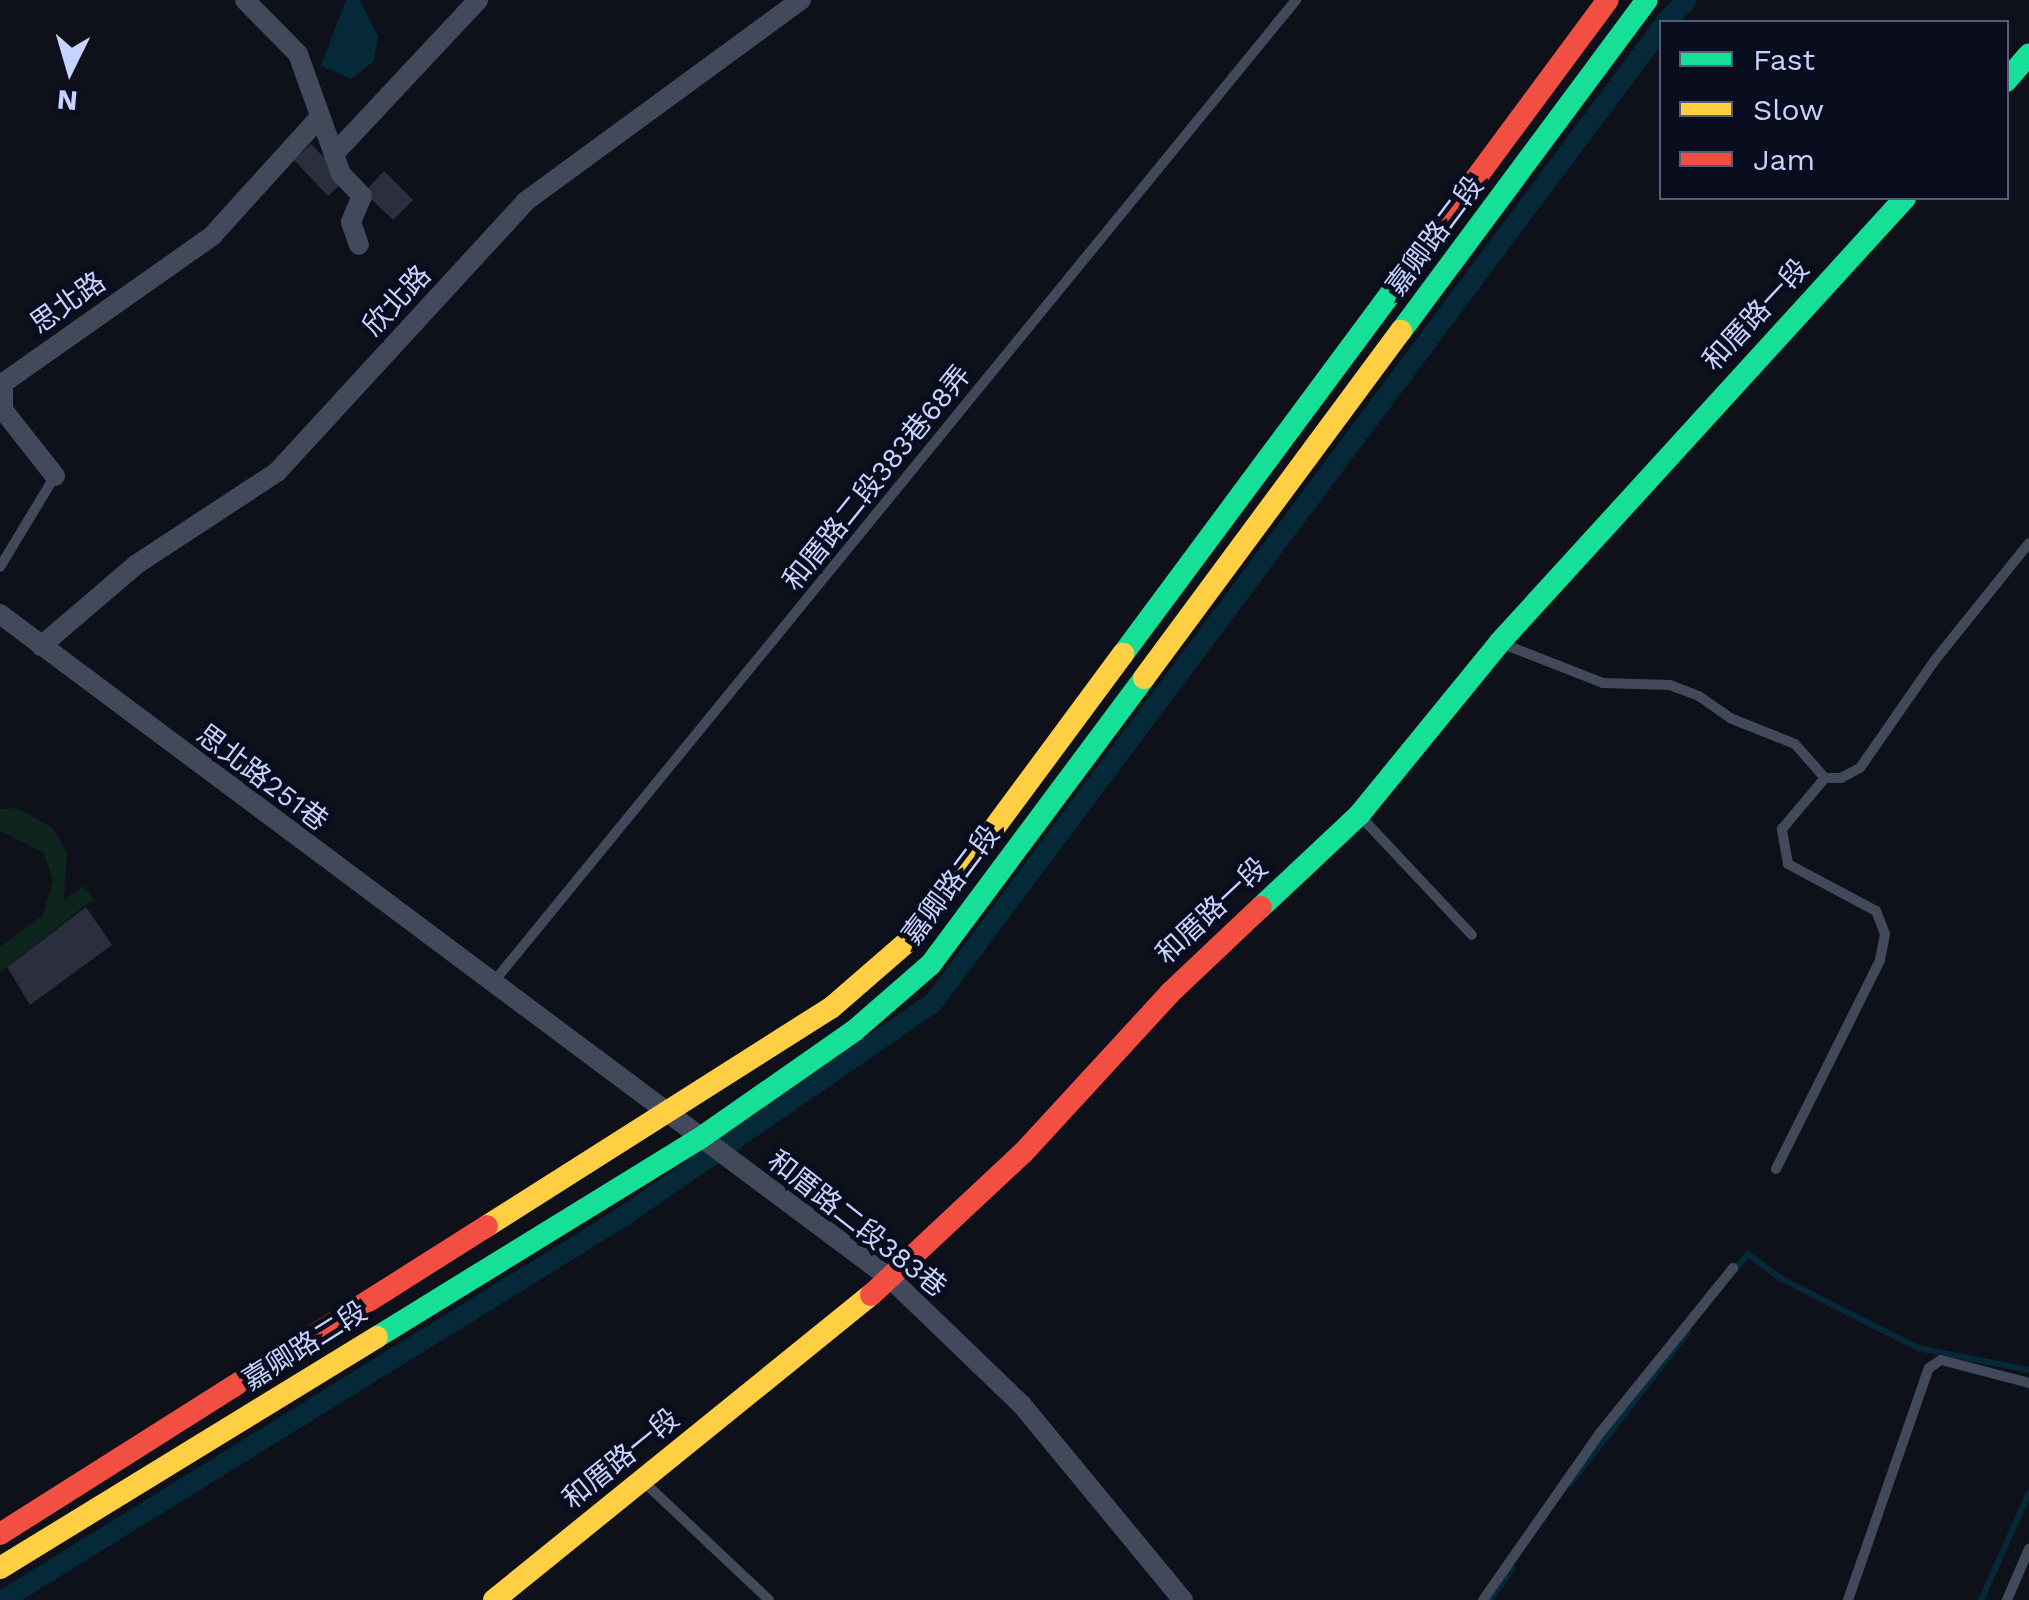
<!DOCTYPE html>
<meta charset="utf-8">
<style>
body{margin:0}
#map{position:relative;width:2029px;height:1600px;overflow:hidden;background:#0e101a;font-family:"Work Sans","Noto Sans TC",sans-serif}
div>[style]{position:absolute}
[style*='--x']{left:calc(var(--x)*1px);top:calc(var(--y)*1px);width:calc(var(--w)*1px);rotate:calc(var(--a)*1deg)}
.green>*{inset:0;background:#0d251d}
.water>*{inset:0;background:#062939}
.stream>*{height:6px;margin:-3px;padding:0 3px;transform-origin:3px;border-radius:3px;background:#062939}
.canal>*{height:20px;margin:-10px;padding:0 10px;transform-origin:10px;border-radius:10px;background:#062939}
.building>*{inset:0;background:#2b2e3d}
.lane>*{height:10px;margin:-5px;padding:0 5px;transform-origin:5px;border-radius:5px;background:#42495b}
.street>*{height:20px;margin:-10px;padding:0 10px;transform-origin:10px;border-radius:10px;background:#42495b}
.fast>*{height:22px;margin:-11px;padding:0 11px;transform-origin:11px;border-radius:11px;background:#16e098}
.slow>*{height:22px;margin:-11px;padding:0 11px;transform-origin:11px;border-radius:11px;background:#ffcf43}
.jam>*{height:22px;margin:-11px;padding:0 11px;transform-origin:11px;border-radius:11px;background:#f24e42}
span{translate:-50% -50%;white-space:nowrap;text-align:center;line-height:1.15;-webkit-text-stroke:9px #0a0d1e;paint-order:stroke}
.street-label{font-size:28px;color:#c7d3ff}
.legend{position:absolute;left:1659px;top:20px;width:350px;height:180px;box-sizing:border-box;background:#0a0d1e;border:2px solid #565c78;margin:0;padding:12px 18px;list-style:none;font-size:30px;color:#c7d3ff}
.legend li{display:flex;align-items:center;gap:20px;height:50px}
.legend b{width:50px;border:2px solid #565c78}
.north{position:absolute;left:20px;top:20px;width:100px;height:100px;-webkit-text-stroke:8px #0a0d1e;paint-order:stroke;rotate:185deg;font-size:28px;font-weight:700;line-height:40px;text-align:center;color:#c7d3ff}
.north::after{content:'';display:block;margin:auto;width:35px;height:45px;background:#c7d3ff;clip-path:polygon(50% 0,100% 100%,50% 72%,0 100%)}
</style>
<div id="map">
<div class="green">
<i style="clip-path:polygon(17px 808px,53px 828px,67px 852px,64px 900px,84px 886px,94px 899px,0 972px,0 947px,42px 916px,53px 882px,44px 853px,0 831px,0 809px)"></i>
</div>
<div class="water">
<i style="clip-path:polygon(346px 0,360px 0,378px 36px,374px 61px,351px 79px,321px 66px)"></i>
</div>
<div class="stream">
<i style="--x:1735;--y:1270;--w:21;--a:-51"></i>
<i style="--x:1748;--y:1254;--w:40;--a:37"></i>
<i style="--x:1780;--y:1278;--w:155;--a:26.9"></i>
<i style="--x:1918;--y:1348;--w:113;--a:11.2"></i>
<i style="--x:1570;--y:1484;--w:192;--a:-52.2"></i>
<i style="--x:1490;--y:1600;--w:39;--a:-55"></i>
<i style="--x:1981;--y:1600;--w:117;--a:-65.8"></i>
</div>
<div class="canal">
<i style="--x:1665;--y:22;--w:31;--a:-45"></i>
<i style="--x:3;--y:1600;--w:727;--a:-31.72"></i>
<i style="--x:621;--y:1218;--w:379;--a:-34.6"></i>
<i style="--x:933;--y:1003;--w:1218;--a:-53.24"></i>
</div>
<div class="building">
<i style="clip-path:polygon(311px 144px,346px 180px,328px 196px,294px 160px)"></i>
<i style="clip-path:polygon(384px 171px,413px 200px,393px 220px,364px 192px)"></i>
<i style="clip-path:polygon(86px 907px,112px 945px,30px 1005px,7px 967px)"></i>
</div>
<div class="lane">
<i style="--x:0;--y:567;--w:106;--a:-58.9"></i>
<i style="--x:1503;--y:644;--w:107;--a:21.3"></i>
<i style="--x:1603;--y:683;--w:67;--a:1.7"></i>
<i style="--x:1670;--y:685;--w:31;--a:21"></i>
<i style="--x:1699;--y:696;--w:38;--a:35"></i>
<i style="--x:1730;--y:718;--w:70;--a:21.8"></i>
<i style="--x:1795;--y:744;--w:45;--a:48.6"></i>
<i style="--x:1825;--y:778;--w:16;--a:0"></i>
<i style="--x:1841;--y:778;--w:21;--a:-28"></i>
<i style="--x:1860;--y:768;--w:131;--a:-55.2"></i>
<i style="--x:1935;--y:660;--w:150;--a:-51.2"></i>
<i style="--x:1363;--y:819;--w:159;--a:46.8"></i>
<i style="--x:492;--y:984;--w:1271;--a:-50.75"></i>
<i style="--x:1776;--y:1169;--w:233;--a:-63.5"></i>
<i style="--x:1880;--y:960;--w:26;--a:-79"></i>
<i style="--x:1885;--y:934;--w:25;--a:-111"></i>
<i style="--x:1876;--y:911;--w:100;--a:-151.9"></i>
<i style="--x:1788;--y:864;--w:36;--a:-100"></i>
<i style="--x:1782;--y:829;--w:67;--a:-49.9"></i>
<i style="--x:646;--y:1484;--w:169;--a:43.3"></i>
<i style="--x:1483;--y:1600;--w:204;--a:-55"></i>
<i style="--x:1600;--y:1433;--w:212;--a:-51.1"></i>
<i style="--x:1848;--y:1600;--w:246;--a:-70.8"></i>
<i style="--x:1929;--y:1368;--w:14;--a:-34"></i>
<i style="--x:1941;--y:1360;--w:91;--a:14.6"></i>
<i style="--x:2007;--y:1600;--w:56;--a:-66.7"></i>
</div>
<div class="street">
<i style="--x:245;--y:0;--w:76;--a:45.5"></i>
<i style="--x:298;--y:54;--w:127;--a:70.3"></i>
<i style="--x:341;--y:174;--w:30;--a:46"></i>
<i style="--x:362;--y:196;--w:28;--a:113"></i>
<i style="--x:351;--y:222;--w:24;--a:71"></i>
<i style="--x:334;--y:154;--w:211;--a:-46.9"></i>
<i style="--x:55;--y:476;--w:84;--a:-128.2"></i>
<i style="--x:3;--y:410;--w:27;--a:-90"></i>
<i style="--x:3;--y:383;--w:256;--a:-35.1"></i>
<i style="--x:212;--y:236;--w:161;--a:-47.8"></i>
<i style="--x:0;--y:614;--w:1112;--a:36.74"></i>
<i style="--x:891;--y:1279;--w:182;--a:43.9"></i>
<i style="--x:1022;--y:1405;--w:253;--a:50.5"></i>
<i style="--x:41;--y:646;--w:126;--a:-40.5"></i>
<i style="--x:137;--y:564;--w:168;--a:-33.3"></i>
<i style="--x:277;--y:472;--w:368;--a:-47.4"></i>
<i style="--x:526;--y:201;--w:341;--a:-36.2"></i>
</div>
<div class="fast">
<i style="--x:2006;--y:81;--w:35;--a:-49"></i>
<i style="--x:1401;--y:331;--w:412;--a:-53.4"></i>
<i style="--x:1123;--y:654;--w:507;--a:-53.42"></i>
<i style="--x:1261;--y:907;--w:134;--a:-43.2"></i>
<i style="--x:1359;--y:815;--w:223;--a:-50.8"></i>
<i style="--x:1500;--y:642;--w:601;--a:-47.63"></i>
<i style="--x:377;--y:1337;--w:378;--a:-31.6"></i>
<i style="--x:699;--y:1139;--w:189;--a:-34.9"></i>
<i style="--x:854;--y:1031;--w:102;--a:-41"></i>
<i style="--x:931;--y:964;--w:357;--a:-53.3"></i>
</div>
<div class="slow">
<i style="--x:1144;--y:678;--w:432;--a:-53.5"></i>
<i style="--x:487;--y:1226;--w:407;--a:-32.4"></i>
<i style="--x:831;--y:1008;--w:111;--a:-41"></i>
<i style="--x:915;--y:935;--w:350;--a:-53.5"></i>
<i style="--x:0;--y:1568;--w:442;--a:-31.5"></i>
<i style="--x:494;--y:1600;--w:485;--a:-39"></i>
</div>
<div class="jam">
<i style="--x:1425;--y:247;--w:307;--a:-53.5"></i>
<i style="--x:871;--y:1295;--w:208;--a:-43.1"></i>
<i style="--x:1023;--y:1153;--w:217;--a:-47.4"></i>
<i style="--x:1170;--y:993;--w:125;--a:-43.4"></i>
<i style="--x:0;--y:1534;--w:576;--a:-32.31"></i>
</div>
<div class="street-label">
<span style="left:1435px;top:236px;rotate:-53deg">嘉卿路二段</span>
<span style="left:397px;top:301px;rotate:-47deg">欣北路</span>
<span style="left:68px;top:303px;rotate:-35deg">思北路</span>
<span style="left:1756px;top:315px;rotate:-47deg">和厝路一段</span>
<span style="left:877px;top:478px;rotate:-51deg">和厝路二段383巷68弄</span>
<span style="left:262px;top:778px;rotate:37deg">思北路251巷</span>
<span style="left:951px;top:885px;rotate:-53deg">嘉卿路二段</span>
<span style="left:1212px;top:911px;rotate:-43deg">和厝路一段</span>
<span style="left:857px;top:1224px;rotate:38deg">和厝路二段383巷</span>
<span style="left:305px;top:1346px;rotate:-32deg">嘉卿路二段</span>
<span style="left:621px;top:1459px;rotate:-39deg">和厝路一段</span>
</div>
<ul class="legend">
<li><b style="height:12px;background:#16e098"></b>Fast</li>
<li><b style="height:12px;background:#ffcf43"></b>Slow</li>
<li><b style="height:12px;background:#f24e42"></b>Jam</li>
</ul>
<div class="north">N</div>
</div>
